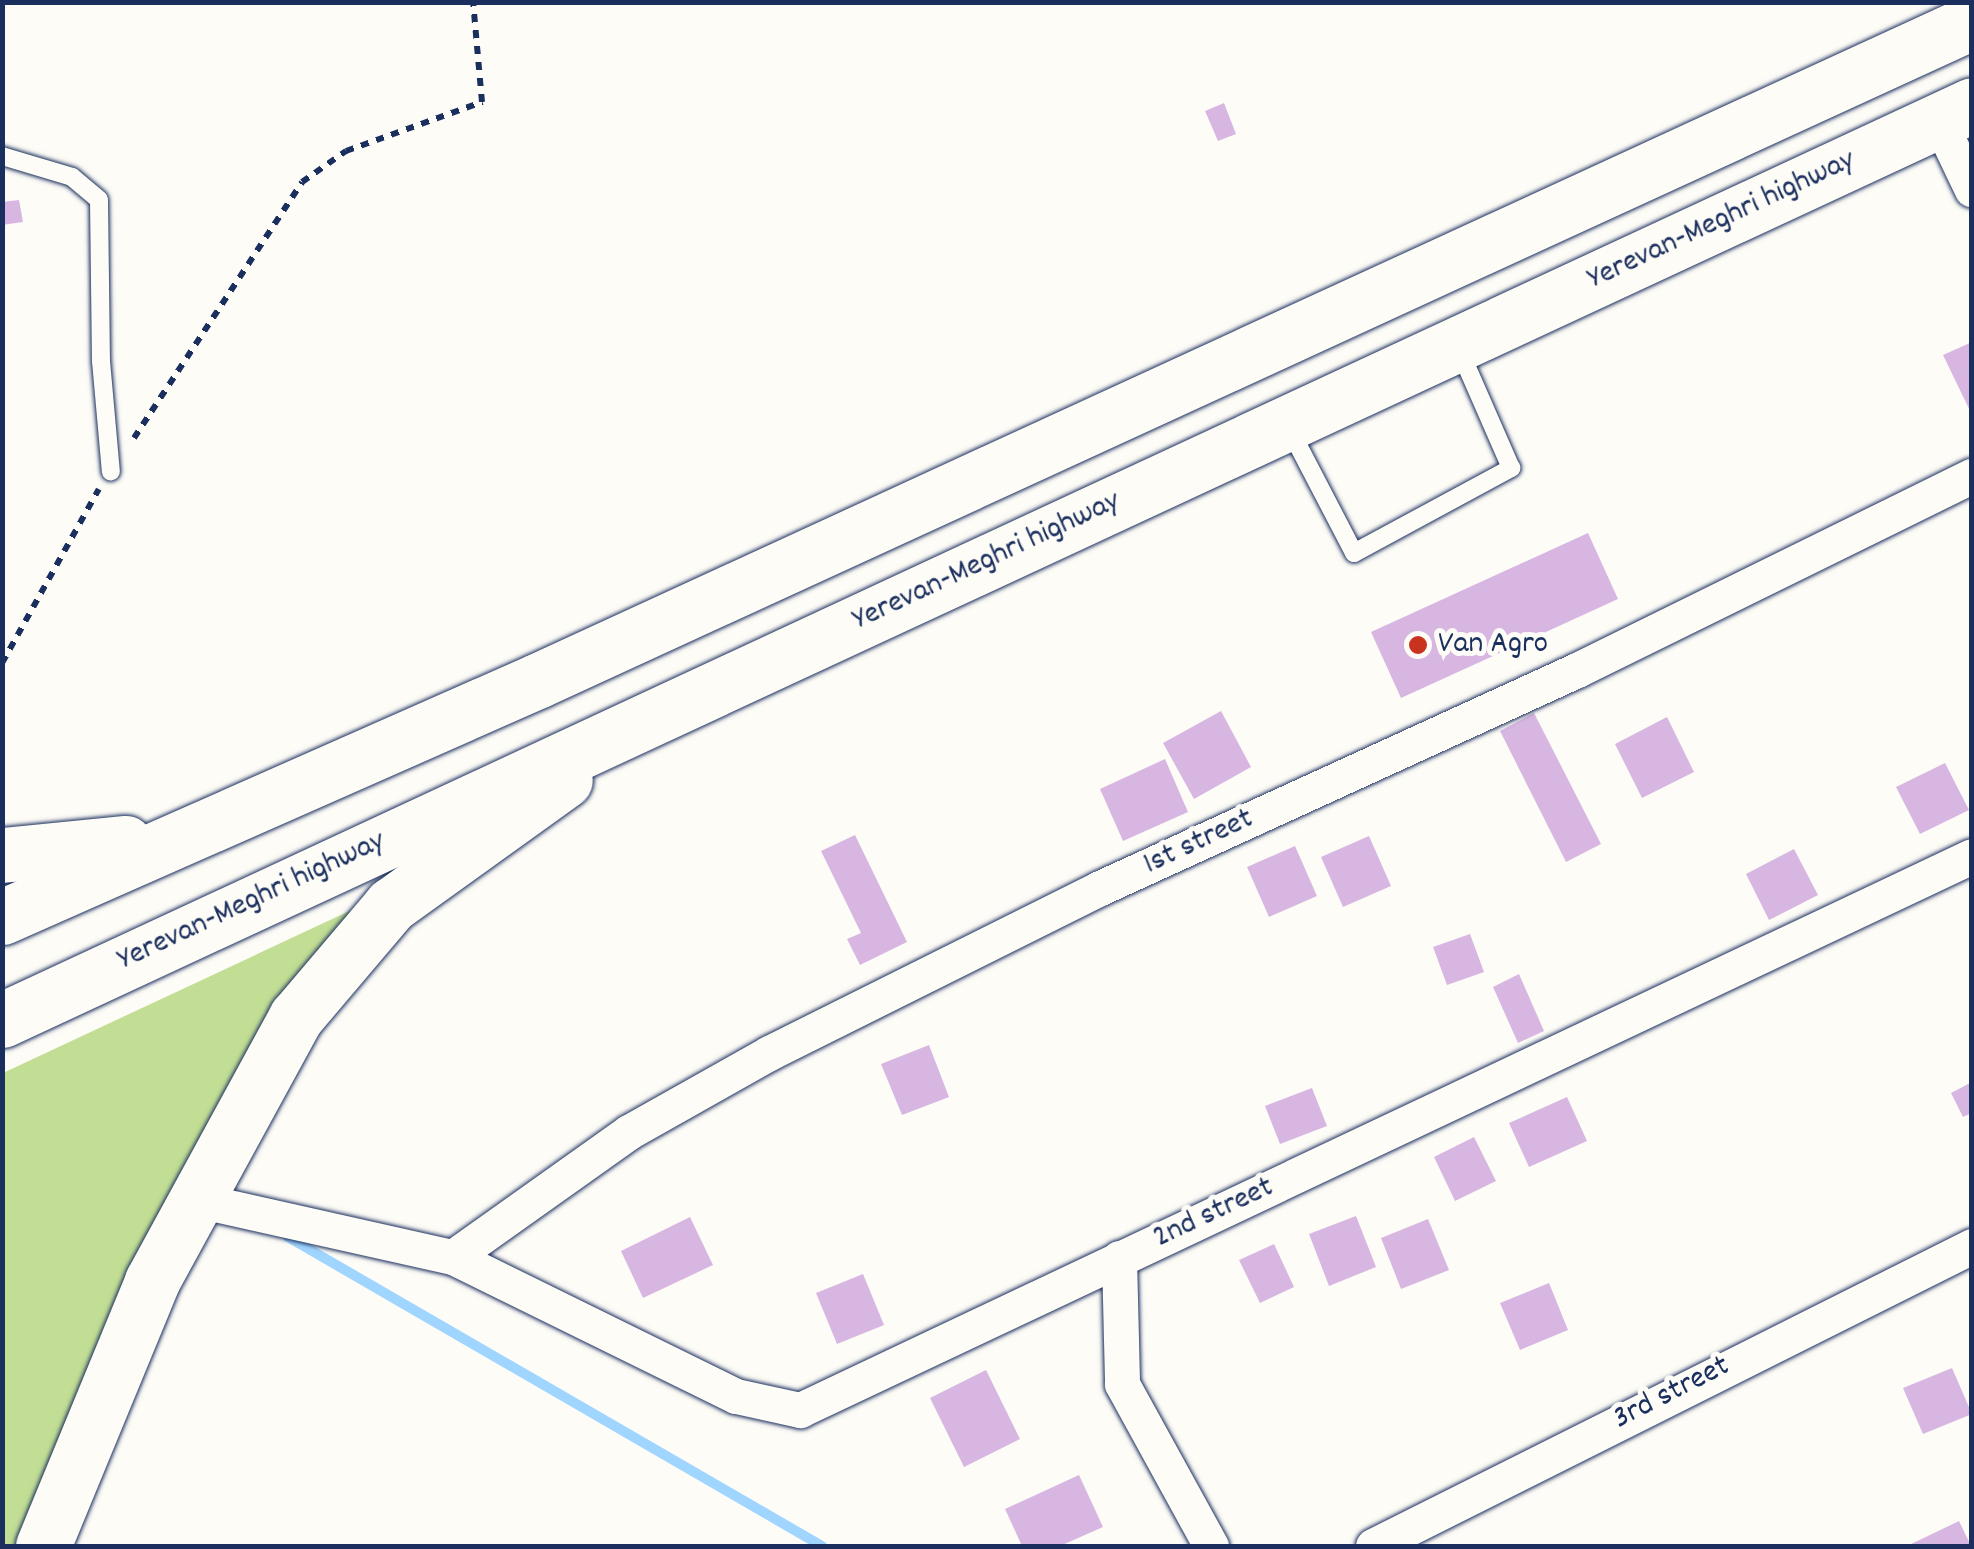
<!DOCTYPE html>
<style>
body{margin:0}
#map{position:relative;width:1974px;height:1549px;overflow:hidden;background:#fdfcf7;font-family:Dekko,sans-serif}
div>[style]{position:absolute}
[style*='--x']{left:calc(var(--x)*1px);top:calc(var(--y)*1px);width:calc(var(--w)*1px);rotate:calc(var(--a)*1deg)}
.green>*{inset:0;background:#c2de95}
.stream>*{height:10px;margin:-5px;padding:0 5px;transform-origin:5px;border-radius:5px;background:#a0d5ff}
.building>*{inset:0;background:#d8b6e2}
.path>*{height:6px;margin-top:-3px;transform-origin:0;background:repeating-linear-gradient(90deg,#1b2f5e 0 8px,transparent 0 16px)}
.roads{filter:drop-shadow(0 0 2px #1b2f5e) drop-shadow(0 0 2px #1b2f5e)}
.service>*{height:18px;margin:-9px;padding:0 9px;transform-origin:9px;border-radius:9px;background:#fdfcf7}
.minor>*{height:35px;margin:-17.5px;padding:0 17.5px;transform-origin:17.5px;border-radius:17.5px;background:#fdfcf7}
.trunk>*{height:55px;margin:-27.5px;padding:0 27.5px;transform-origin:27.5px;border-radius:27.5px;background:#fdfcf7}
.dots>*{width:28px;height:28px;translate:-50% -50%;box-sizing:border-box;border:5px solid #fdfcf7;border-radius:50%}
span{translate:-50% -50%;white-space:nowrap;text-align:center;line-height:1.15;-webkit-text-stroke:10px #fdfcf7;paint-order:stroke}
.street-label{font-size:32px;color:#1b2f5e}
.poi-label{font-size:32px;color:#1b2f5e}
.left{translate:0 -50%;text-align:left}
.frame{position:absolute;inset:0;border:5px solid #1b2f5e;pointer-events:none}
</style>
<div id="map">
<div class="green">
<i style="clip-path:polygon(390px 892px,287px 1009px,43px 1546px,3px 1546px,3px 1073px)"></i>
</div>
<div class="stream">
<i style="--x:288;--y:1237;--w:617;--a:30.06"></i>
</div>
<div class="building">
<i style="clip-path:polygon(1224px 103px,1236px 134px,1218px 141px,1205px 111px)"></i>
<i style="clip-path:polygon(19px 200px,23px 222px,2px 225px,2px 202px)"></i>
<i style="clip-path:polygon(1972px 342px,1972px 415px,1943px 355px)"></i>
<i style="clip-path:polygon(1588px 533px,1618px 599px,1401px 698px,1371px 632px)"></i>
<i style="clip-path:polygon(1221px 711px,1251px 767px,1194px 799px,1163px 743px)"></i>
<i style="clip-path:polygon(1534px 713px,1601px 844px,1566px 862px,1500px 731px)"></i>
<i style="clip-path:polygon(1667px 717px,1694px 772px,1642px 798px,1615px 744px)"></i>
<i style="clip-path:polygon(1165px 759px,1188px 812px,1123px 841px,1100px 789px)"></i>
<i style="clip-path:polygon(1945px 763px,1969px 810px,1920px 834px,1896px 787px)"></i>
<i style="clip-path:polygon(855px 835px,907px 942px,860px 965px,847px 939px,861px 933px,821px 851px)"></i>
<i style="clip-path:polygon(1369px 836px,1391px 886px,1343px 907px,1321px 857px)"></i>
<i style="clip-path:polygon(1295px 846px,1317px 896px,1269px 917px,1247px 867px)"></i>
<i style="clip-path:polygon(1794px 849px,1818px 895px,1769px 920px,1746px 874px)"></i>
<i style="clip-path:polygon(1470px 934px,1484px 972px,1447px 985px,1433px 947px)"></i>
<i style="clip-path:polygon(1519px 974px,1544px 1031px,1518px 1043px,1493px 987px)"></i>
<i style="clip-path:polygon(929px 1045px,949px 1097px,902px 1115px,881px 1064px)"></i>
<i style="clip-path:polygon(1972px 1082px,1972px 1113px,1963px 1117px,1951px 1093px)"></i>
<i style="clip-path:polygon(1312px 1088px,1327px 1126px,1280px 1144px,1265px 1106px)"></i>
<i style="clip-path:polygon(1567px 1097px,1587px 1141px,1529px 1167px,1509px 1123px)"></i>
<i style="clip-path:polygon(1474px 1137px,1496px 1181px,1455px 1201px,1434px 1157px)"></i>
<i style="clip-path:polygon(1356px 1216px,1376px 1267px,1329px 1286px,1309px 1234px)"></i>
<i style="clip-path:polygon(690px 1217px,713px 1265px,643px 1298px,621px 1251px)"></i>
<i style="clip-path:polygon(1428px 1219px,1449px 1270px,1401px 1289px,1381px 1238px)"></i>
<i style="clip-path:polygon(1274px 1244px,1294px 1287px,1260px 1303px,1239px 1260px)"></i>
<i style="clip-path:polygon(863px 1274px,884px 1325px,837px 1344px,816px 1293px)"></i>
<i style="clip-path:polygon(1549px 1283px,1568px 1330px,1520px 1350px,1500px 1303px)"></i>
<i style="clip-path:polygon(1952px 1368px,1972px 1414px,1923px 1434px,1903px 1388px)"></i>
<i style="clip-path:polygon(986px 1370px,1020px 1439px,964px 1467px,930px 1398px)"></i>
<i style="clip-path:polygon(1079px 1475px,1103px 1527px,1060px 1546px,1022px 1546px,1005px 1509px)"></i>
<i style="clip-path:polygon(1959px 1521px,1971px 1546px,1907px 1546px)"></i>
</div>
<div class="path">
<i style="--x:134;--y:438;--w:306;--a:-56.7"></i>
<i style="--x:302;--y:182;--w:54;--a:-35.2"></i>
<i style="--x:346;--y:151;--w:145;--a:-19.8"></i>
<i style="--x:482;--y:102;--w:100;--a:-95.1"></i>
<i style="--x:2;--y:663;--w:199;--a:-60.9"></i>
</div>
<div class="roads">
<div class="service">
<i style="--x:2;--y:156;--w:73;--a:16.7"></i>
<i style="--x:72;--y:177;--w:35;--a:40"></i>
<i style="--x:99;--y:200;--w:161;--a:89.3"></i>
<i style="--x:101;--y:361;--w:111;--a:84.9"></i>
<i style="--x:1289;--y:428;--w:141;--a:62.5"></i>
<i style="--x:1354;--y:553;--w:179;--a:-28.4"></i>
<i style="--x:1511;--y:468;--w:130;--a:-113.6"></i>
</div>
<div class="minor">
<i style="--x:1939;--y:121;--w:76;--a:64.4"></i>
<i style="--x:197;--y:1200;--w:262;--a:12.6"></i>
<i style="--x:453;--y:1257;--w:315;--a:26.2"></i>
<i style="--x:736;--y:1396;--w:66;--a:12.3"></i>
<i style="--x:800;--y:1410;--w:1296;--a:-25.3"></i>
<i style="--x:453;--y:1257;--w:216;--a:-35.4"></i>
<i style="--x:629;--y:1132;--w:161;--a:-29.4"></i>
<i style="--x:769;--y:1053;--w:370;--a:-26.5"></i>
<i style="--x:1100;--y:888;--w:524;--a:-24.56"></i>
<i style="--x:1577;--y:670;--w:440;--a:-26.2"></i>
<i style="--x:1119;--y:1258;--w:126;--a:88.6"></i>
<i style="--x:1122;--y:1384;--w:185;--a:61.2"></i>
<i style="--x:1373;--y:1546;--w:670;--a:-26.6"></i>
</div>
<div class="trunk">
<i style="--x:2;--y:855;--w:124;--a:-5.6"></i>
<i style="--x:2;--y:917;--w:585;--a:-23.8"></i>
<i style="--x:537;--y:681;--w:1579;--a:-24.67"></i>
<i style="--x:2;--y:1020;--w:2172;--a:-24.91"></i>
<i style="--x:43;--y:1546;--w:287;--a:-67.6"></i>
<i style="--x:152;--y:1281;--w:301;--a:-61.4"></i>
<i style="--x:296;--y:1017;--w:147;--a:-49.7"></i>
<i style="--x:391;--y:905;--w:214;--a:-35.7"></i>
</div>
</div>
<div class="dots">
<i style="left:1418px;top:645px;background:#c8321e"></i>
</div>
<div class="street-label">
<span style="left:1722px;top:221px;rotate:-25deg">Yerevan-Meghri highway</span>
<span style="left:987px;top:562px;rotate:-25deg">Yerevan-Meghri highway</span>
<span style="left:1199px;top:843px;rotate:-25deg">1st street</span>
<span style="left:252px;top:902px;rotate:-25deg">Yerevan-Meghri highway</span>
<span style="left:1214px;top:1214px;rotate:-25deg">2nd street</span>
<span style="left:1672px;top:1394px;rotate:-27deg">3rd street</span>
</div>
<div class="poi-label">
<span class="left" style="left:1438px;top:645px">Van Agro</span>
</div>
<div class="frame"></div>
</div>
